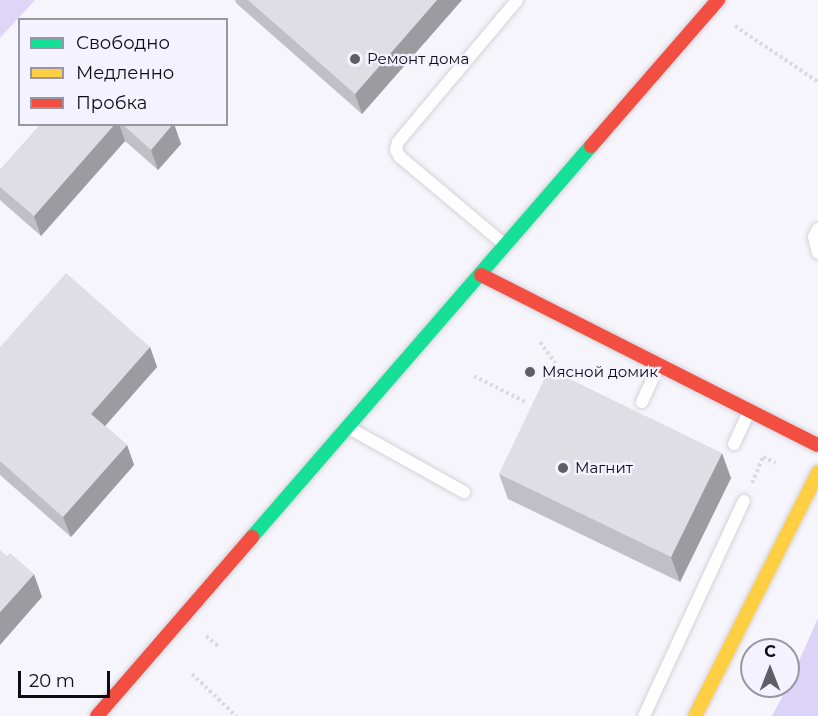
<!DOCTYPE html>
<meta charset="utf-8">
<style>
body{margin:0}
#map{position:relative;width:818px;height:716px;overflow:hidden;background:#f6f5fb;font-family:Montserrat,sans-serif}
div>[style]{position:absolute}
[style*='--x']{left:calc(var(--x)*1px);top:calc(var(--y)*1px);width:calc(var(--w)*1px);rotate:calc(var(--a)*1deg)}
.green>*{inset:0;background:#dcd4f8}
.forest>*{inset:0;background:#ddd6f7}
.path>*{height:4px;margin-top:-2px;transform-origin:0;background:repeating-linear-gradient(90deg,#dbdadc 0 3px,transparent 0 6px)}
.roads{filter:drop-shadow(0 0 2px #d3d2d8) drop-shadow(0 0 2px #d3d2d8)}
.lane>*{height:12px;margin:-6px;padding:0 6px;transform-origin:6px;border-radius:6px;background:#fefefe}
.fast>*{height:14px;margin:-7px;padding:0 7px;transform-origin:7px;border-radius:7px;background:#16e098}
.slow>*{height:14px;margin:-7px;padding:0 7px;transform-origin:7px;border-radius:7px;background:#ffcf43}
.jam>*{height:14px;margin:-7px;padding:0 7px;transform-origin:7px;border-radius:7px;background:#f24e42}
.wall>*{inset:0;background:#c0bfc5}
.shaded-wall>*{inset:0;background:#9c9ba0}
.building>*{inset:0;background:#dfdee5}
.dots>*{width:16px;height:16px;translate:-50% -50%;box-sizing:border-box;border:3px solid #f4f2fe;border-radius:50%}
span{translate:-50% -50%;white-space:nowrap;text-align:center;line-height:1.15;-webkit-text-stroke:4.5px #f4f2fe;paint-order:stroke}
.poi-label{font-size:15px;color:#0d0c12}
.left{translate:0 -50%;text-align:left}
.legend{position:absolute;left:18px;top:18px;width:210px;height:108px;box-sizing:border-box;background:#f4f2fe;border:2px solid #9896a0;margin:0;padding:8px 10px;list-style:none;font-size:18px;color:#0d0c12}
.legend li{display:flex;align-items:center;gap:12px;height:30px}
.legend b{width:30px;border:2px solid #9896a0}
.north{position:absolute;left:740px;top:638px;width:60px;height:60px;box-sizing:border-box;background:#f4f2fe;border:2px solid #9896a0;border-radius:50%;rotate:0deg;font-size:16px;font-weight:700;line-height:24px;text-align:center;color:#0d0c12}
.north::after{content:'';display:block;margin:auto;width:21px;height:27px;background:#5f5e64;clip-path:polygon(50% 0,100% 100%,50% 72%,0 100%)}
.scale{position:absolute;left:18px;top:671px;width:92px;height:27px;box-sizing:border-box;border:3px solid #0d0c12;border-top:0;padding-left:8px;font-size:18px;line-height:21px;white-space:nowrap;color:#0d0c12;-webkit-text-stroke:4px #f4f2fe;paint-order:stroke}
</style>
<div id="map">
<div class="green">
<i style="clip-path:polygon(818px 618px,818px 716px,772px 716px,788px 686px)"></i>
</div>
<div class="forest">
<i style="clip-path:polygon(0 0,35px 0,0 38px)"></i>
</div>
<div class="path">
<i style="--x:735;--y:26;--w:100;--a:34"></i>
<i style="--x:540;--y:342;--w:26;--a:54"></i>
<i style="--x:474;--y:376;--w:59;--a:27"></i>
<i style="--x:752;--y:483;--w:28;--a:-67"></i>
<i style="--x:763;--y:457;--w:14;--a:25"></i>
<i style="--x:206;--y:636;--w:16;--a:40"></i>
<i style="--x:192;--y:674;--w:61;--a:43.7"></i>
</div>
<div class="roads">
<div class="lane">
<i style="--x:818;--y:229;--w:9;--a:117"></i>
<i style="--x:814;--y:237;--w:16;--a:76"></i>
<i style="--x:505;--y:245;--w:137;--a:-140"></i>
<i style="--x:400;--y:157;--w:8;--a:-120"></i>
<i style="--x:396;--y:150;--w:8;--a:-76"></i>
<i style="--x:398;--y:142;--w:185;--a:-50"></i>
<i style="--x:642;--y:402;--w:41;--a:-65.3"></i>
<i style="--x:349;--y:428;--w:132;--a:29.1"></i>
<i style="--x:734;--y:444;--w:35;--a:-65"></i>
<i style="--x:644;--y:716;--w:237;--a:-65.1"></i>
</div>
<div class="fast">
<i style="--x:252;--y:537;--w:517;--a:-49.07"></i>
</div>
<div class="slow">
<i style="--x:695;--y:716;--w:273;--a:-63.2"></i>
</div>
<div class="jam">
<i style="--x:591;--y:146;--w:194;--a:-49"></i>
<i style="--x:481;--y:275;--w:377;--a:26.8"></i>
<i style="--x:97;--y:716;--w:237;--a:-49.1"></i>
</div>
</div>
<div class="wall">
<i style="clip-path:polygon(235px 0,462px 0,362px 114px,236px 3px)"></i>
<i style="clip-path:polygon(41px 124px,174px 124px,181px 144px,158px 170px,125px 141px,41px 236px,0 200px,0 170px)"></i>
<i style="clip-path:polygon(0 347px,150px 347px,157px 367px,105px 426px,127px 445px,134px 465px,71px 537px,0 475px)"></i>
<i style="clip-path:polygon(499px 474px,731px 478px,680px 582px,508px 499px)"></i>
</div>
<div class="shaded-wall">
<i style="clip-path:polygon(437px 0,462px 0,362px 114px,355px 94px)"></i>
<i style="clip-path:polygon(115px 124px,119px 124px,125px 141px,41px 236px,34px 216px)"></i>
<i style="clip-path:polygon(173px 124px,174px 124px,181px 144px,158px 170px,151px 150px)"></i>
<i style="clip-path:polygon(150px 347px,157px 367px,98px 434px,91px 414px)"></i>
<i style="clip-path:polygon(127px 445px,134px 465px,71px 537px,63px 517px)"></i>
<i style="clip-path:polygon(722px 453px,731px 478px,680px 582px,671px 557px)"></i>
<i style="clip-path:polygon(34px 574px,42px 597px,0 645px,0 612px)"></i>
</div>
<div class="building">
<i style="clip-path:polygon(248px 0,437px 0,355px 94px)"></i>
<i style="clip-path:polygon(41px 124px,115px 124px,34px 216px,0 187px,0 170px)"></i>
<i style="clip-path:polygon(122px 124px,173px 124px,151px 150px)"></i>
<i style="clip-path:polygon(66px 273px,150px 347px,91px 414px,127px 445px,63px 517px,0 461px,0 347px)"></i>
<i style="clip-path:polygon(549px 369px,722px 453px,671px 557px,499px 474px)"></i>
<i style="clip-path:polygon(0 550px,7px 556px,10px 553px,34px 574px,0 612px)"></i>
</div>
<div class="dots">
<i style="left:355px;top:59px;background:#5f5e64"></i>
<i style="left:530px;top:372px;background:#5f5e64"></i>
<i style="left:563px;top:468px;background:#5f5e64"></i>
</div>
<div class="poi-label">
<span class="left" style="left:367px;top:59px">Ремонт дома</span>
<span class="left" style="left:542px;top:372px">Мясной домик</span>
<span class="left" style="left:575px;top:468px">Магнит</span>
</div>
<ul class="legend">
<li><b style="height:8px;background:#16e098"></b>Свободно</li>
<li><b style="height:8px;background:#ffcf43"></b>Медленно</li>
<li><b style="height:8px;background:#f24e42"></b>Пробка</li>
</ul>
<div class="north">С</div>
<div class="scale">20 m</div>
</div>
